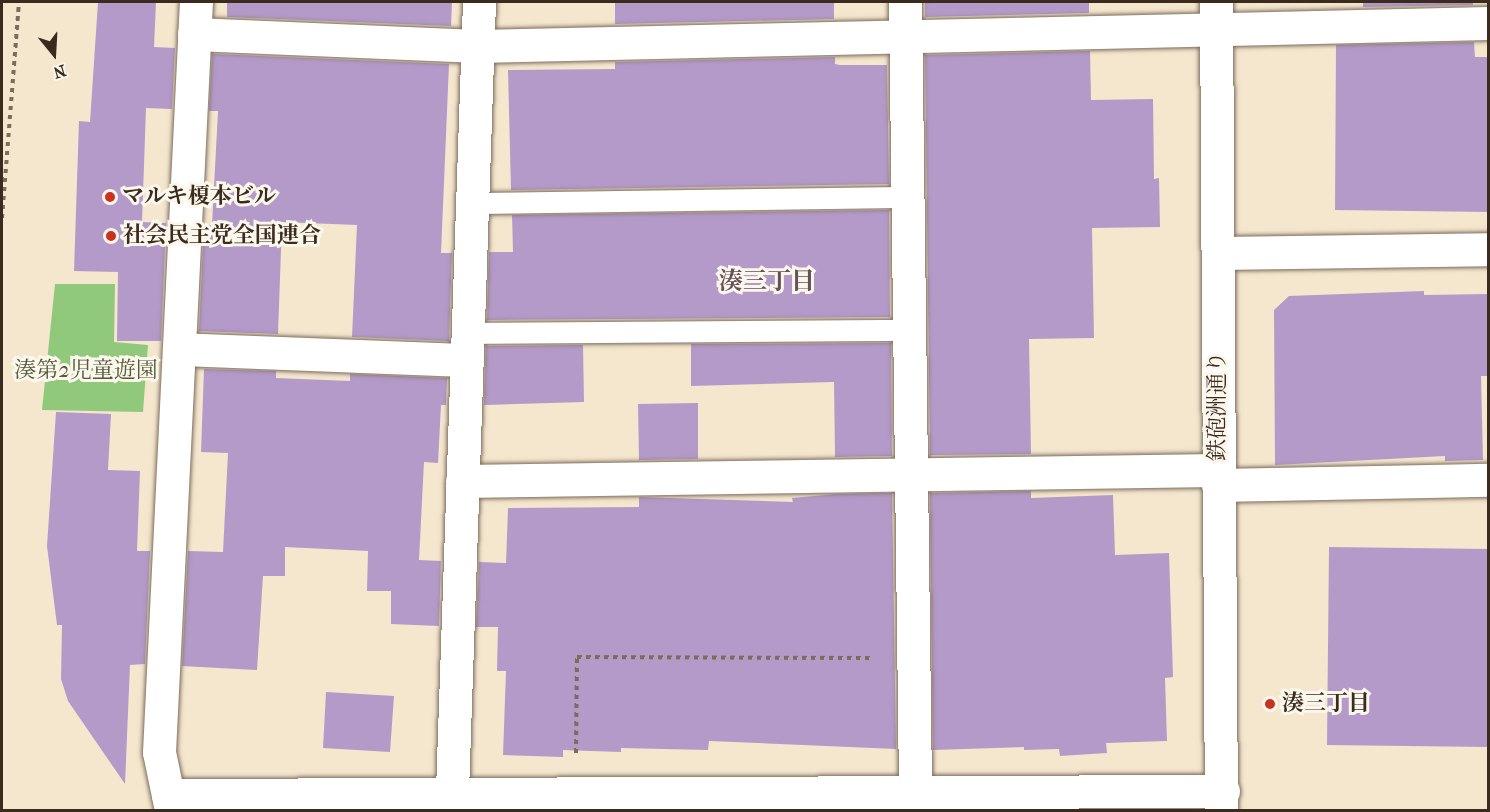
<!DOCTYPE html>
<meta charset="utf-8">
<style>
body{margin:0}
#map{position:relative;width:1490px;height:812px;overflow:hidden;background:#f5e6ce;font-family:"IM FELL French Canon","Noto Serif JP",serif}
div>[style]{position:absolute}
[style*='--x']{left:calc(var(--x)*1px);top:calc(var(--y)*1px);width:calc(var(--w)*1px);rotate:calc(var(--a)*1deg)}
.green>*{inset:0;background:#91c97c}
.building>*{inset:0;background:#b49ac8}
.path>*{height:4px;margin-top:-2px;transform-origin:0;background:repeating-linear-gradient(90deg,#7c6c5c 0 4.5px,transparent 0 9px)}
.roads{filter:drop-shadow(0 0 2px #7c6c5c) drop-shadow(0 0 2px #7c6c5c)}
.service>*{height:21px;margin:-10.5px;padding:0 10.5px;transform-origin:10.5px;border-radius:10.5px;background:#fff}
.minor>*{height:33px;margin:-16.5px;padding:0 16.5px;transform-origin:16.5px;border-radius:16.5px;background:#fff}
.tertiary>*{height:33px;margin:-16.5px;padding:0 16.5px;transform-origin:16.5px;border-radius:16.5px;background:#fff}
.dots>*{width:16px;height:16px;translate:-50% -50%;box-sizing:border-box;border:3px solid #fbf7ec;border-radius:50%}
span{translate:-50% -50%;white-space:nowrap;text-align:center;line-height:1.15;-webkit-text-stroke:6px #fbf7ec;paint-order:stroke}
.poi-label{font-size:22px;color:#3b2a1e;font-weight:700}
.left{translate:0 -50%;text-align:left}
.park-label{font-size:22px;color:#555a3a}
.street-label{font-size:22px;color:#3b2a1e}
.neighbourhood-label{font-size:24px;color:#65515a;font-weight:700}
.frame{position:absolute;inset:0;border:3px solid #3b2a1e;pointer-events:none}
.north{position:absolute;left:24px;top:24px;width:60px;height:60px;-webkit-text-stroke:4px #fbf7ec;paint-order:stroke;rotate:162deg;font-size:16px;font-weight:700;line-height:24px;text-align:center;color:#3b2a1e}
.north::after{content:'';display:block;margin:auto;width:21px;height:27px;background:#3b2a1e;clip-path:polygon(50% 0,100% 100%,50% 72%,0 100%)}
</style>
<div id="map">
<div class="green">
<i style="clip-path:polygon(55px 284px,115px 284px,114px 342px,148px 345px,143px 412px,42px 410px)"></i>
</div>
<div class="building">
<i style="clip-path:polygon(98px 2px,156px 2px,154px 47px,175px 48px,172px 109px,146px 108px,142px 222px,166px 223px,161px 341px,117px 341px,118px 272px,74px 271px,79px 121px,90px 122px)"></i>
<i style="clip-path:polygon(227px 2px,452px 2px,451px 26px,227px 17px)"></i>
<i style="clip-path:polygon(615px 2px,834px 2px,834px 19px,615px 24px)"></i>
<i style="clip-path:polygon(925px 2px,1089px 2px,1089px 13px,925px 17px)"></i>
<i style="clip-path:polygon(1363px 2px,1473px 2px,1473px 5px,1363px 7px)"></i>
<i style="clip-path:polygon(1474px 42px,1475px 57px,1488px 57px,1488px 212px,1335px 210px,1336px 45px)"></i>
<i style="clip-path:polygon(1090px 51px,1091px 100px,1153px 99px,1154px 179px,1159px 178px,1160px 227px,1092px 228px,1094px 338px,1029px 339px,1031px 454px,930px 455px,925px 55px)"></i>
<i style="clip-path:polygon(212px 54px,449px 64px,441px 253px,452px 253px,449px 341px,352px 337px,357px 225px,282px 222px,278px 334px,199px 331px,204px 225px,212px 225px,218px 111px,209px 111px)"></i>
<i style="clip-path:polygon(835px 57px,835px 64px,840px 65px,887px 65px,889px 184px,511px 190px,508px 70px,615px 69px,615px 62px)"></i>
<i style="clip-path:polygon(889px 210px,890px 317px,487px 320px,489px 252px,513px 252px,512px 215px)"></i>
<i style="clip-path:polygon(1424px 291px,1424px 295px,1488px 294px,1488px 376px,1481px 376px,1483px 460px,1445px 461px,1445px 456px,1275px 465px,1274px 310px,1289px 296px)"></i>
<i style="clip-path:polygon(891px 343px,892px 456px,835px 457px,834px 382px,691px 386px,691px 344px)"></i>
<i style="clip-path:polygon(583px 345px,584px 402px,484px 405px,486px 346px)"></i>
<i style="clip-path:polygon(204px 369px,276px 371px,276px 378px,350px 381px,350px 374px,447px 378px,446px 405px,441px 405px,438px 463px,424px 462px,419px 560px,441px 561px,439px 626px,391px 624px,391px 591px,367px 591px,368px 551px,285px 547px,285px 576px,263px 576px,257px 670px,182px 666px,188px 551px,223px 552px,228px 453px,201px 452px)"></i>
<i style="clip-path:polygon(698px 403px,698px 459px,639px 460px,638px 404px)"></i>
<i style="clip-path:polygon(56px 412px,111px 414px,108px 470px,140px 471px,137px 551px,150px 551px,145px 664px,130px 665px,125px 784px,68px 701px,61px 679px,62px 625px,57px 625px,47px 546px)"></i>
<i style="clip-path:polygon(1031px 491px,1031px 498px,1113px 495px,1115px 555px,1169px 553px,1173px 677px,1165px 678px,1167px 741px,1106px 743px,1107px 753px,1060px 756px,1059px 749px,1024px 750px,1024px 747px,933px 750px,930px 493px)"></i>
<i style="clip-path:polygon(892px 493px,896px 749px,709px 741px,708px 750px,621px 748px,621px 752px,563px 750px,563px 757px,503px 755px,506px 671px,497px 671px,498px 627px,476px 627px,479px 562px,506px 563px,508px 508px,639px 507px,639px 497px,793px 502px,792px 498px,836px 494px)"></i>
<i style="clip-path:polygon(1329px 547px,1488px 549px,1488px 747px,1327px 745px)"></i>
<i style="clip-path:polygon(326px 692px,394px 696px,390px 752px,323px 748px)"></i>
</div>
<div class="path">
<i style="--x:2;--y:218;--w:217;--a:-85.5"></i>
<i style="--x:576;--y:753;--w:96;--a:-89.4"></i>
<i style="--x:577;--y:657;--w:296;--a:0.2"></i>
</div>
<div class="roads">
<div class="service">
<i style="--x:473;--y:203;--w:434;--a:-0.8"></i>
<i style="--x:468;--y:333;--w:440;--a:-0.4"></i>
</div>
<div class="minor">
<i style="--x:905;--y:2;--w:788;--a:89.27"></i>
<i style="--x:194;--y:34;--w:284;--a:2.4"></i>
<i style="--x:478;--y:46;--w:1010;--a:-1.3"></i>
<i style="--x:1218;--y:253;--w:270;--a:-0.8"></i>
<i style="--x:179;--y:349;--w:288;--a:2.2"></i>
<i style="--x:462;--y:481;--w:755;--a:-0.83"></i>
<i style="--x:1218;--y:485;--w:270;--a:-1.1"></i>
<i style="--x:452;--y:791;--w:789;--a:-88.04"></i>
<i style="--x:168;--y:795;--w:1055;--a:-0.22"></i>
<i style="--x:171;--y:810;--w:59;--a:-101.7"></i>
<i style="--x:159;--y:752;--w:751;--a:-87.18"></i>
</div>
<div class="tertiary">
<i style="--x:1216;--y:2;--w:808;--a:89.65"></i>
</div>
</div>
<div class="dots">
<i style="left:110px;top:197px;background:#c8321e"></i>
<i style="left:111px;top:236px;background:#c8321e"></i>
<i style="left:1270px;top:704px;background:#c8321e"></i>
</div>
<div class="poi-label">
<span class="left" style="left:122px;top:197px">マルキ榎本ビル</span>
<span class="left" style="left:123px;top:236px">社会民主党全国連合</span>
<span class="left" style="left:1282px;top:704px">湊三丁目</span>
</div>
<div class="park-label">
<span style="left:86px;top:371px">湊第2児童遊園</span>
</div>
<div class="street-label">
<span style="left:1218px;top:406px;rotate:-90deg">鉄砲洲通り</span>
</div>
<div class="neighbourhood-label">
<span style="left:767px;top:282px">湊三丁目</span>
</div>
<div class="frame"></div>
<div class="north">N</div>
</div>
